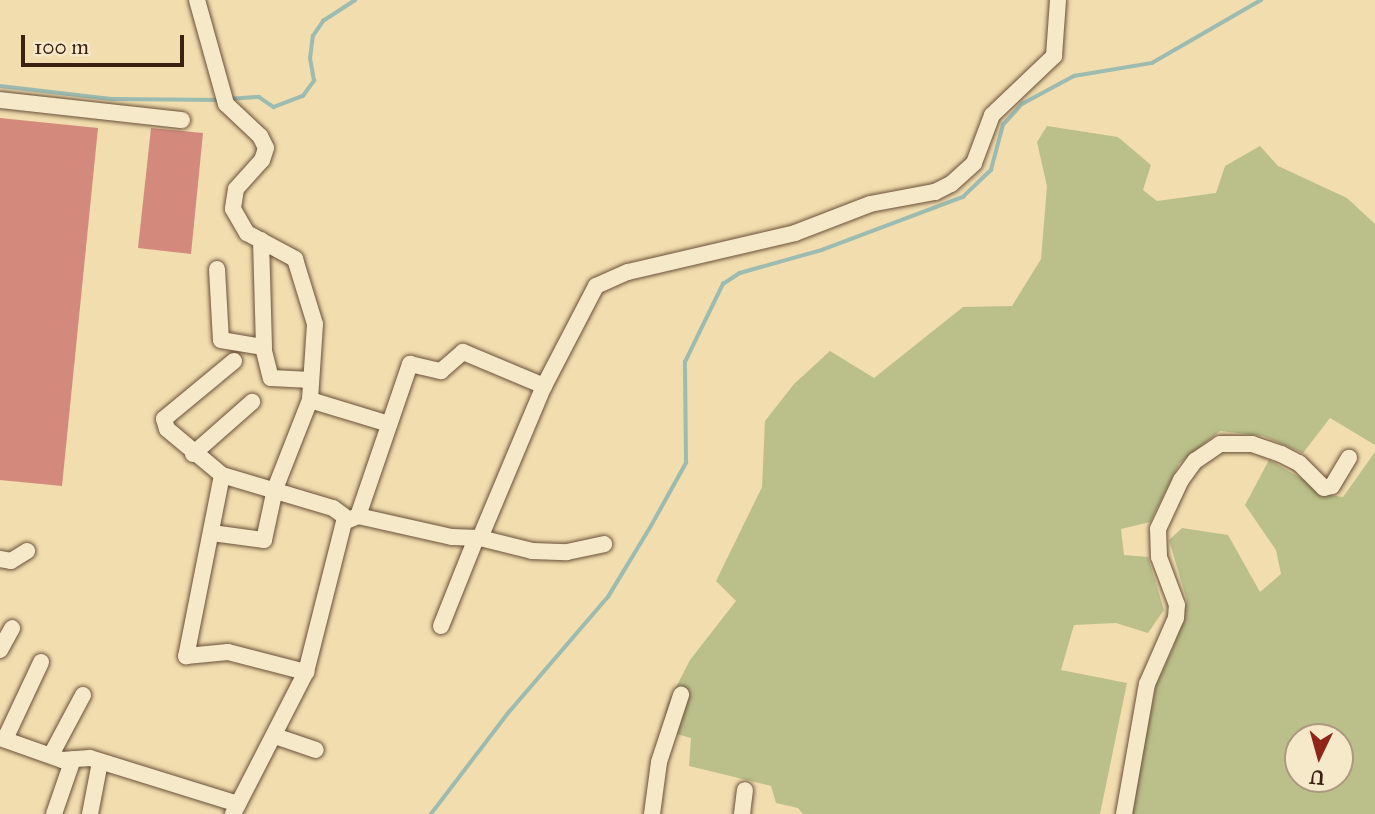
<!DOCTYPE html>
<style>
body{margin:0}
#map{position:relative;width:1375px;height:814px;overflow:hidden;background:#f1ddae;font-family:"IM FELL Great Primer",serif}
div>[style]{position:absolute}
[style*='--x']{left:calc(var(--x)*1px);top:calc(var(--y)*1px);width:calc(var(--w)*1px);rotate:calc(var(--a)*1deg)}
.green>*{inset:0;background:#bbc08a}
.stream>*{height:3.5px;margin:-1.75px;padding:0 1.75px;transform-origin:1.75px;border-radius:1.75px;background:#9cbbb1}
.building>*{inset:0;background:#d38a7c}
.roads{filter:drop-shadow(0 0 2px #695039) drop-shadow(0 0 2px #695039)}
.minor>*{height:16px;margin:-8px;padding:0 8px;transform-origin:8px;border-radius:8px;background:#f6e9ca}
span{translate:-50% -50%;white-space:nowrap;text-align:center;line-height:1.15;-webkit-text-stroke:6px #f6e9ca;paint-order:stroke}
.north{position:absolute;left:1284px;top:723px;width:70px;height:70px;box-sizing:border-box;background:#f6e9ca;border:2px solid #ac9980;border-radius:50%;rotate:185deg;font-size:19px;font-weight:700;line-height:28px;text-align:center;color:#3c2112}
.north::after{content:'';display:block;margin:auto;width:24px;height:32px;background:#8f2418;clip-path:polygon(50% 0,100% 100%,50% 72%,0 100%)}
.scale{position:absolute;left:21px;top:35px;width:163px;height:32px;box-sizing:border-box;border:4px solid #3c2112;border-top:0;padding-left:9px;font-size:21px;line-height:24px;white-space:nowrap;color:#3c2112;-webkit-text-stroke:5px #f6e9ca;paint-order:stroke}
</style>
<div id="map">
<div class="green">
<i style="clip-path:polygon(1047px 126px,1118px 137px,1151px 165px,1143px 190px,1157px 201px,1216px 193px,1225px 166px,1260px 146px,1278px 166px,1347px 198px,1375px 224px,1375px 445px,1330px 418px,1303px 453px,1263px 436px,1220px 431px,1179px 464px,1150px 522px,1121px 529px,1124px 555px,1148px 557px,1164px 610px,1148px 633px,1116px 623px,1074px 625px,1061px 670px,1127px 683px,1100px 814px,803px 814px,798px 808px,776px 803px,771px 786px,689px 766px,691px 738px,662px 730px,667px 705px,690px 660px,736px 601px,716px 581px,762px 487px,765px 421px,794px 384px,830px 351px,874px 378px,963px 307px,1012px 306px,1041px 259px,1047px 186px,1037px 142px)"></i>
<i style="clip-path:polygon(evenodd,1375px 452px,1375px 814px,1130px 814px,1156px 685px,1174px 646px,1187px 601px,1169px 540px,1182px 528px,1228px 535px,1260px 592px,1281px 574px,1276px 550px,1245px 505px,1269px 460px,1330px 495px,1343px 497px,1375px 452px,1298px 737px,1340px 737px,1340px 779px,1298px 779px,1298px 737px)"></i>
</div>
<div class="stream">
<i style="--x:0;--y:86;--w:114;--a:6.6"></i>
<i style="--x:113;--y:99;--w:107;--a:0.5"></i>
<i style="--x:228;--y:99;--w:31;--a:-4"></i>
<i style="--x:259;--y:97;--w:18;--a:34"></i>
<i style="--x:274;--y:107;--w:31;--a:-21"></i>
<i style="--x:303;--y:96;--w:19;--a:-54"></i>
<i style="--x:314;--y:81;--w:22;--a:-100"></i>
<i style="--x:310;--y:59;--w:23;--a:-83"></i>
<i style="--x:313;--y:36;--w:18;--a:-56"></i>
<i style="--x:323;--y:21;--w:38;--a:-33"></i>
<i style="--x:431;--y:814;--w:128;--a:-52.6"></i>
<i style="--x:509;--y:712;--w:152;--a:-49.3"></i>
<i style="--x:608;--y:597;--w:83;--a:-58.8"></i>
<i style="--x:651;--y:526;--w:72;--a:-60.9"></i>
<i style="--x:686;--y:463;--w:101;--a:-90.6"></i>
<i style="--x:685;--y:362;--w:87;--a:-64"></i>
<i style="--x:723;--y:284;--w:20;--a:-33"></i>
<i style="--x:740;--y:273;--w:85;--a:-15.7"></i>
<i style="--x:822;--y:250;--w:151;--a:-20.6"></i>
<i style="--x:963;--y:197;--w:39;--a:-44"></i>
<i style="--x:991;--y:170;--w:47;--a:-75.1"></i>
<i style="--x:1003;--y:125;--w:28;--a:-48"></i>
<i style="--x:1022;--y:104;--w:59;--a:-28.3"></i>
<i style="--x:1074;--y:76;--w:79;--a:-9.5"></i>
<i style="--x:1152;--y:63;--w:126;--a:-30"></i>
</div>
<div class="building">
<i style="clip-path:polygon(0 118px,98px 128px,62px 486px,0 480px)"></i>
<i style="clip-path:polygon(151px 128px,203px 133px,191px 254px,138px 248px)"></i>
</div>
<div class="roads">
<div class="minor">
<i style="--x:197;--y:0;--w:108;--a:74.4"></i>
<i style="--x:226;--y:104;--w:47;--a:43.3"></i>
<i style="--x:260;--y:136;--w:13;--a:63"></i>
<i style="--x:266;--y:148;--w:13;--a:108"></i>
<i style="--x:262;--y:160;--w:39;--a:132"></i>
<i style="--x:236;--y:189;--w:20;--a:99"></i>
<i style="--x:233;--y:209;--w:28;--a:60"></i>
<i style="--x:247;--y:233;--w:55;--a:28.4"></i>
<i style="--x:295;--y:259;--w:68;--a:72.9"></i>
<i style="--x:315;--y:324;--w:76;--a:93.8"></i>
<i style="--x:310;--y:400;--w:96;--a:111.5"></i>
<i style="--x:275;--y:489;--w:52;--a:102.2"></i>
<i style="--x:264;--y:540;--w:52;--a:-172.3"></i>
<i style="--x:0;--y:100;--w:183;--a:6.3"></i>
<i style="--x:261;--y:240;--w:108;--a:88.4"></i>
<i style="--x:217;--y:269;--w:71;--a:86.8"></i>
<i style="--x:221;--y:340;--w:43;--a:9.5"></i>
<i style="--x:263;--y:347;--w:32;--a:76"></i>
<i style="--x:271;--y:378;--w:40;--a:2.9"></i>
<i style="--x:234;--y:361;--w:91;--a:140.4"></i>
<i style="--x:164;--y:419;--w:10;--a:73"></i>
<i style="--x:167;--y:429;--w:72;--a:39.9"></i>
<i style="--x:222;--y:475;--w:116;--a:16.6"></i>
<i style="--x:333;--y:508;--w:19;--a:36"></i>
<i style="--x:310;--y:400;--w:83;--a:16.9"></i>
<i style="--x:193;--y:454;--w:79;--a:-41.4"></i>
<i style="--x:222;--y:475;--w:185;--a:101.2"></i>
<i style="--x:186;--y:656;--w:42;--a:-5.4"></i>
<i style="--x:228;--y:652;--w:81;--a:14.4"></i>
<i style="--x:358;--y:516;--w:161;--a:-71.1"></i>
<i style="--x:410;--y:364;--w:32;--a:13"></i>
<i style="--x:441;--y:371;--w:29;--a:-41"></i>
<i style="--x:463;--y:352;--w:88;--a:22.8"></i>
<i style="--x:480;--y:538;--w:54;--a:14"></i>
<i style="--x:532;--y:551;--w:35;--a:2"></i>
<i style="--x:567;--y:552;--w:38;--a:-12"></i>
<i style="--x:0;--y:559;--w:11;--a:10"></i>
<i style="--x:11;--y:561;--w:19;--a:-32"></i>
<i style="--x:441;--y:626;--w:92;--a:-68.2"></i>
<i style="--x:0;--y:650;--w:25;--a:-61"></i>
<i style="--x:275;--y:736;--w:43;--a:18.9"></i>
<i style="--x:0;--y:738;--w:66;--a:19.5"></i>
<i style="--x:62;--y:760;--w:28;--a:-4"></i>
<i style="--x:90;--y:758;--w:155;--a:17.3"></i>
<i style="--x:5;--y:739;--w:85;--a:-64.9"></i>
<i style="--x:51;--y:755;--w:68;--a:-61.9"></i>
<i style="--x:54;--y:814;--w:58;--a:-70.9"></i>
<i style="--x:90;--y:814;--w:53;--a:-79.1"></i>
<i style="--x:233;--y:814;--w:160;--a:-62.8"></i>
<i style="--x:306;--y:672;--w:155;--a:-75.8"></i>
<i style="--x:344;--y:522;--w:15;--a:-23"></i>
<i style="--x:358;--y:516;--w:96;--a:12.6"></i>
<i style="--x:452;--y:537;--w:28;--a:2"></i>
<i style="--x:480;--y:538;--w:165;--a:-67.2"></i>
<i style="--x:544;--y:386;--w:113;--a:-62.5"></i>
<i style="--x:596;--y:286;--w:35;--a:-24"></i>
<i style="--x:628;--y:272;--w:171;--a:-13.1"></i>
<i style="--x:795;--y:233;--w:80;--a:-21.1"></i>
<i style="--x:870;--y:204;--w:66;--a:-10.5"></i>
<i style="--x:935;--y:192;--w:18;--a:-27"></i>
<i style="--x:951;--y:184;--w:31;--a:-42"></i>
<i style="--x:974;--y:163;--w:51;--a:-69.4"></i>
<i style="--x:992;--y:115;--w:86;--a:-43.6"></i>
<i style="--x:1054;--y:56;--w:56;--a:-85.9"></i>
<i style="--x:652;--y:814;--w:52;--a:-82.3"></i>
<i style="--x:659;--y:762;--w:71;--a:-71.8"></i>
<i style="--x:742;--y:814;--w:24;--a:-83"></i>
<i style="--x:1124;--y:814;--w:132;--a:-80"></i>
<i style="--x:1147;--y:684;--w:72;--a:-66.3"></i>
<i style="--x:1176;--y:618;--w:13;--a:-86"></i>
<i style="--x:1177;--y:605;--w:51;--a:-110.6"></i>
<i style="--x:1159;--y:557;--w:28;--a:-92"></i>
<i style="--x:1158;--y:529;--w:54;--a:-64.9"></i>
<i style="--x:1181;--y:480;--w:24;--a:-54"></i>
<i style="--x:1195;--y:461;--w:30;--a:-34"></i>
<i style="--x:1220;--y:444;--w:32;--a:0"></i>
<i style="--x:1252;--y:444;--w:31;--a:19"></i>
<i style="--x:1281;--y:454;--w:20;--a:27"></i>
<i style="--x:1299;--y:463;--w:35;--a:45"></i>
<i style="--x:1324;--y:488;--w:8;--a:-14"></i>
<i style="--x:1332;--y:486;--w:33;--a:-59"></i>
</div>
</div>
<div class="north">U</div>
<div class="scale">100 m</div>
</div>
